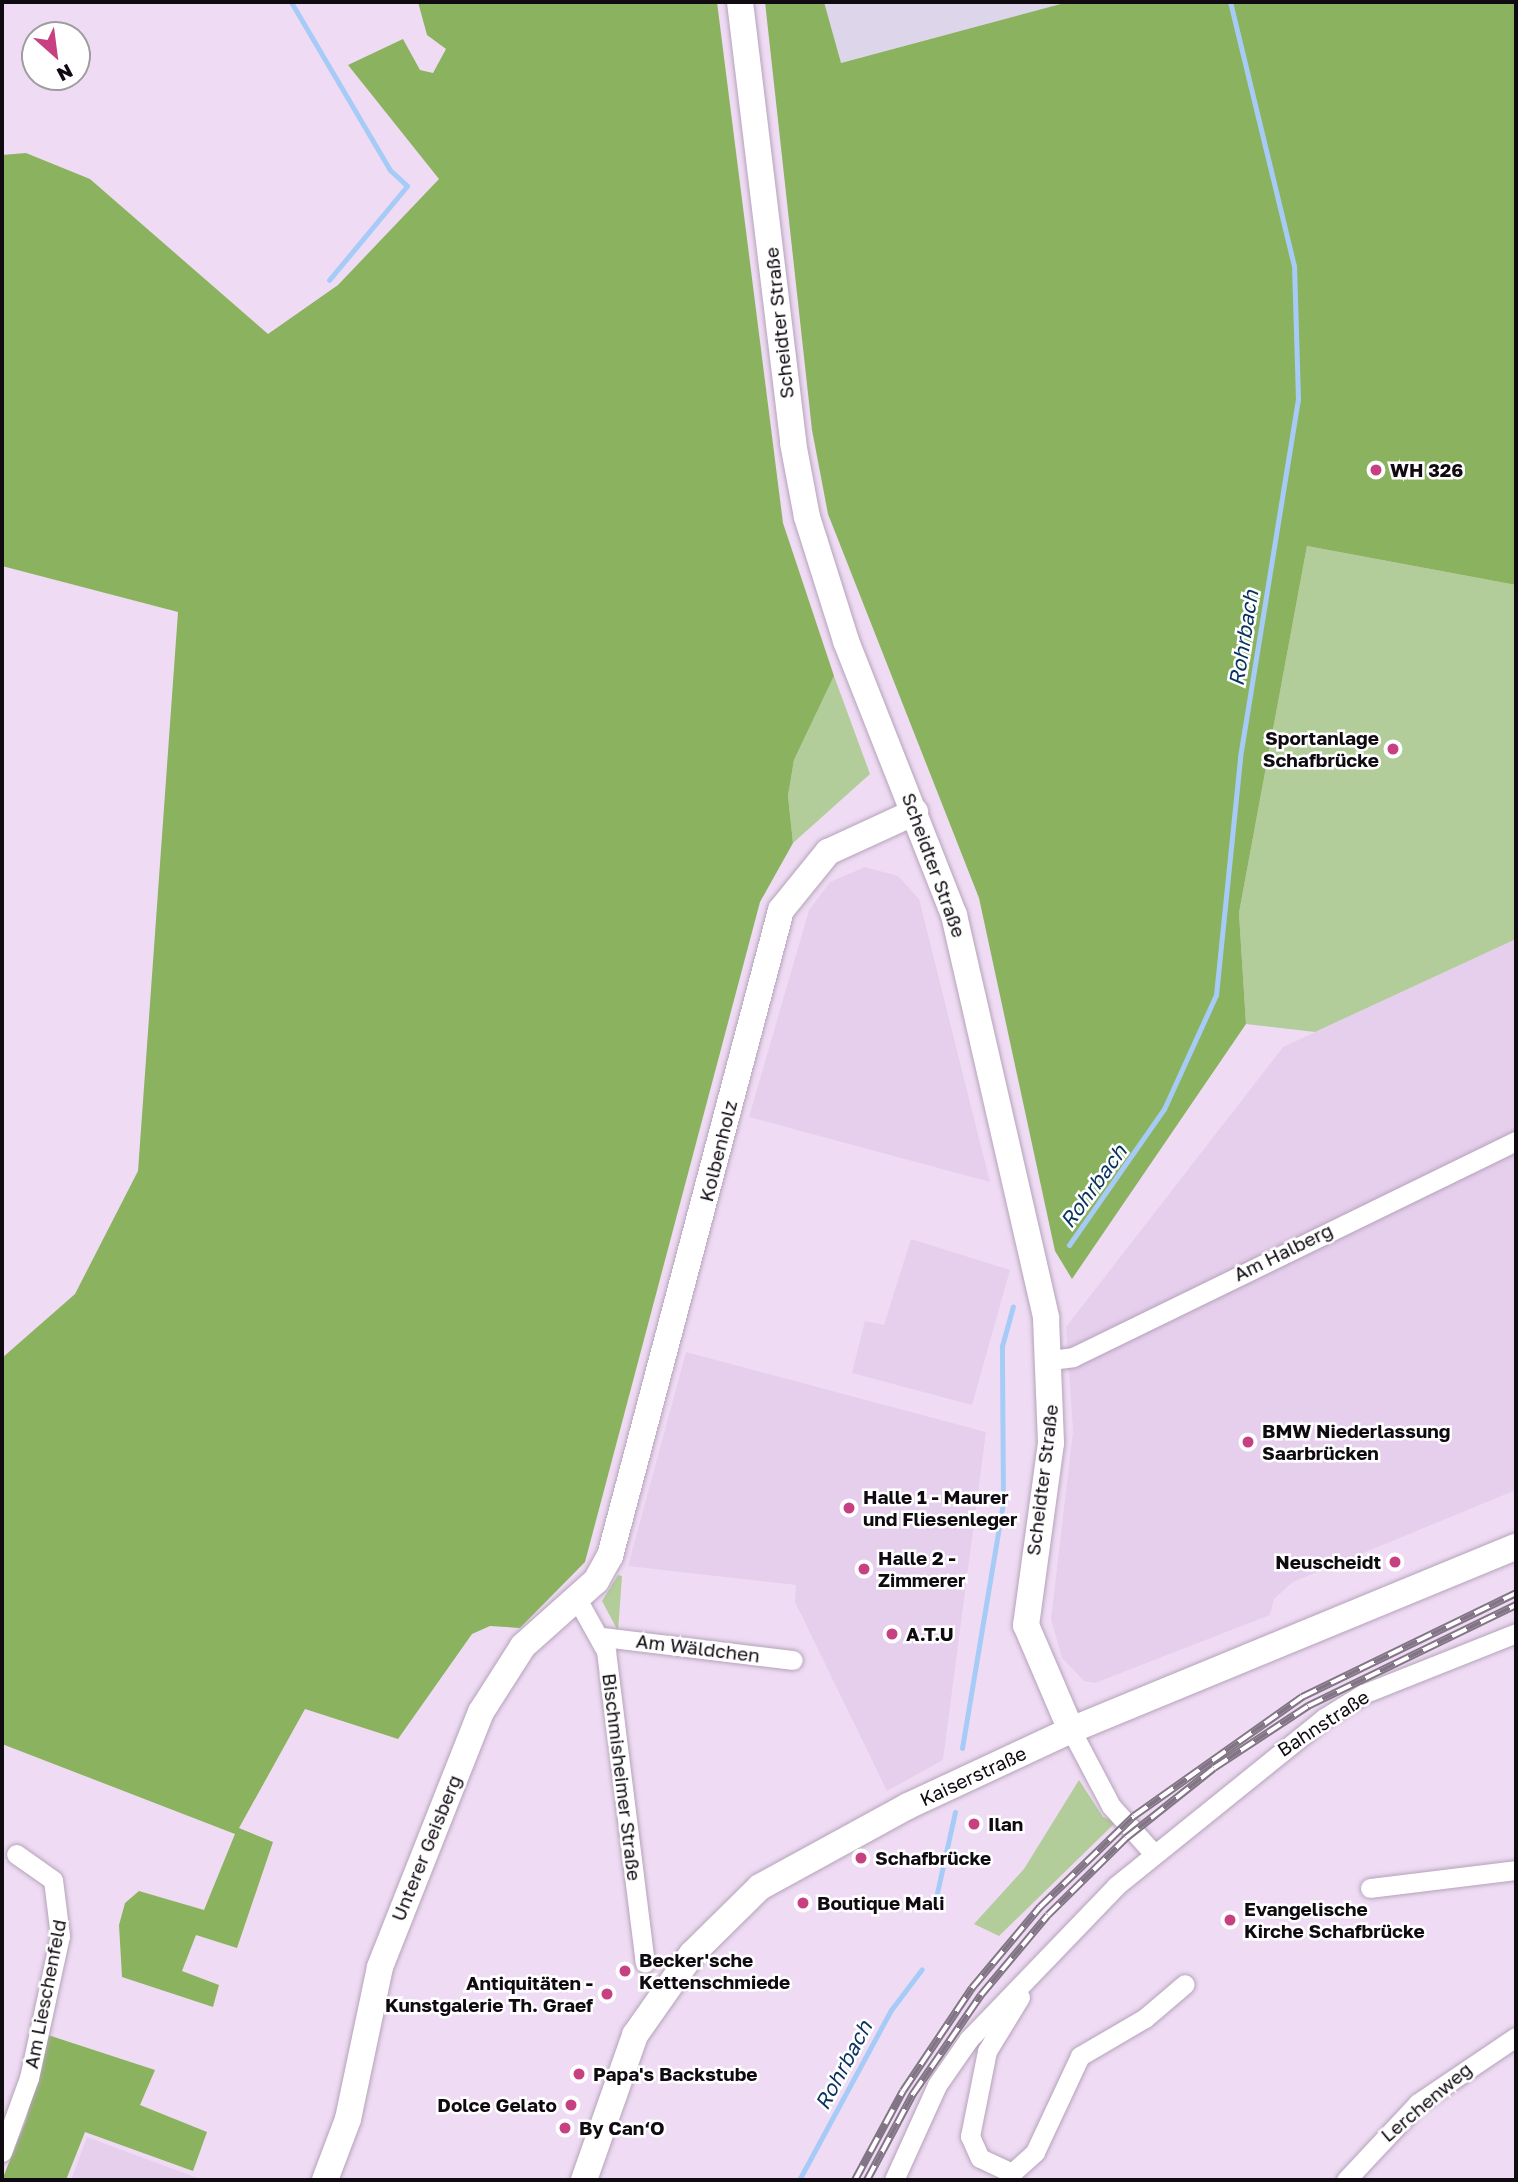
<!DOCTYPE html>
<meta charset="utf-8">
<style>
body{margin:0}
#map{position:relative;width:1518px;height:2182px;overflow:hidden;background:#efdcf4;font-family:"Golos Text",sans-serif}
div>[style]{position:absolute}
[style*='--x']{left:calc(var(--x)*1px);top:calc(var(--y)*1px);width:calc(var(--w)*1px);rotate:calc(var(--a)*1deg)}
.built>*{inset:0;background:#e6cfed}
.industrial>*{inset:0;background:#ddd6eb}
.green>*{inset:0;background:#b2cc9a}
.forest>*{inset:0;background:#8bb35f}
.stream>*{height:5px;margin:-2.5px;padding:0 2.5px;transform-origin:2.5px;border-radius:2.5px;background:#a7cbf7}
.roads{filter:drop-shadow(0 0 2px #b5a3ba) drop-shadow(0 0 2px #b5a3ba)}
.street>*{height:19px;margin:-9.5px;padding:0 9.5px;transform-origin:9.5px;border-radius:9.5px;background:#fff}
.secondary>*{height:26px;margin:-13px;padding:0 13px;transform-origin:13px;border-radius:13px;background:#fff}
.rail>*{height:8px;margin-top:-4px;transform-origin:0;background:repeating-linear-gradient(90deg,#fff 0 16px,#827585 0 32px);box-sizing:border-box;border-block:2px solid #827585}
.dots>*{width:19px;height:19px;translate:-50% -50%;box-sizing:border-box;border:4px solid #fff;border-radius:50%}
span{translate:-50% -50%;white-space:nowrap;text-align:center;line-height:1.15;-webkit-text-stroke:5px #fff;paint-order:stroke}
.street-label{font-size:19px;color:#100a11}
.poi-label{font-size:19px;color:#100a11;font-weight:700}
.left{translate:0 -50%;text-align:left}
.right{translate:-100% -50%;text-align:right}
.water-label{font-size:21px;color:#08335f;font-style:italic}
.frame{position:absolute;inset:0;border:4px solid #100a11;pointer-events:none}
.north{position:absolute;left:21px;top:21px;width:70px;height:70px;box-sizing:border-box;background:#fff;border:2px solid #9f9da0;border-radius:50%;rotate:152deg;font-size:19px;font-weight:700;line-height:28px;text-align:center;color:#100a11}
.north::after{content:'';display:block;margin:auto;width:24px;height:32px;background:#c64082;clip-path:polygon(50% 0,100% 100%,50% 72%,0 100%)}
</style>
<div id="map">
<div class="built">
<i style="clip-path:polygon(865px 867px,898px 876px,919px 899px,990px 1182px,749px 1117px,809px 910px,830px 882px)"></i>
<i style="clip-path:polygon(1516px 939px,1516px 1490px,1293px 1582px,1274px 1599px,1270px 1615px,1095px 1683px,1084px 1681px,1062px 1658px,1051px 1619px,1073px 1431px,1066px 1327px,1283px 1047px)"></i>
<i style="clip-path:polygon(911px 1239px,1010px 1270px,972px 1405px,852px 1373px,865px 1321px,884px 1325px)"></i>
<i style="clip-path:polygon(686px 1352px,986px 1432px,943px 1760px,887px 1791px,795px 1602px,796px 1585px,628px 1566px)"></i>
<i style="clip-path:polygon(87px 2137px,203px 2180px,71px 2180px)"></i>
</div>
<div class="industrial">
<i style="clip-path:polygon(824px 2px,1068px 2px,840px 63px)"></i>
</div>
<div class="green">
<i style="clip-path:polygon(1307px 546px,1516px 585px,1516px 939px,1315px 1032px,1246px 1024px,1239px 913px)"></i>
<i style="clip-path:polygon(834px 676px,870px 774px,793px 843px,788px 796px,794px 760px)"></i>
<i style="clip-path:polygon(618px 1575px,622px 1576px,618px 1631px,602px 1601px)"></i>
<i style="clip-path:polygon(1079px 1780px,1103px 1817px,1116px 1822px,999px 1936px,974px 1924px,1024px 1869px)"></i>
</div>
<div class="forest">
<i style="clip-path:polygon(418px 2px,717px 2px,783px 523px,834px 676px,794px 760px,788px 796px,793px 843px,760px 902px,585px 1562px,520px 1628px,490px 1626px,472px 1634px,398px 1739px,305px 1709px,239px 1828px,273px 1842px,237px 1948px,196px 1935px,182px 1971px,219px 1985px,213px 2007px,122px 1977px,119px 1925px,125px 1903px,139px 1891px,204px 1910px,235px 1834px,2px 1744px,2px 1358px,75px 1294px,138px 1171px,178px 612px,2px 566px,2px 155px,26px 153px,90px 179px,268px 334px,338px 285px,439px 179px,348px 65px,403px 39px,420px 70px,433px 73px,446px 49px,427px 35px)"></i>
<i style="clip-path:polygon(765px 2px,824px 2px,841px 63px,1068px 2px,1516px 2px,1516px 585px,1307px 546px,1239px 913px,1246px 1024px,1072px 1279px,1055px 1251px,979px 898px,828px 514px,812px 430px)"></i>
<i style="clip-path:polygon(48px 2035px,155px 2070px,140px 2105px,207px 2132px,193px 2171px,85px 2132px,66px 2180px,2px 2180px,26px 2120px)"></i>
</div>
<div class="stream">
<i style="--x:291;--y:2;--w:195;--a:59.5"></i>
<i style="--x:390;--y:170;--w:23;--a:43"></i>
<i style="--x:407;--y:186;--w:122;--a:129.7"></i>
<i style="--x:1069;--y:1245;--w:166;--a:-55.1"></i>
<i style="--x:1164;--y:1109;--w:125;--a:-65.5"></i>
<i style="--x:1216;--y:995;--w:239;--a:-84.2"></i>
<i style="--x:1240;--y:757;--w:363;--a:-80.8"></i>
<i style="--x:1298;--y:399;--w:133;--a:-91.7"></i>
<i style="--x:1294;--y:266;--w:272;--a:-103.6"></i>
<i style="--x:962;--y:1748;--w:248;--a:-80.5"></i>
<i style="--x:1003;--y:1503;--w:157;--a:-90.4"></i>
<i style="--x:1002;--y:1346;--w:41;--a:-74.6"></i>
<i style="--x:937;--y:1893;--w:83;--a:-77.5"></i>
<i style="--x:799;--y:2180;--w:193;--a:-61.6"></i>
<i style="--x:891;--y:2010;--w:51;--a:-52.9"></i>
</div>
<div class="roads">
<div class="street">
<i style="--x:1050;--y:1360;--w:23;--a:-7"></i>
<i style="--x:1073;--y:1357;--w:493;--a:-26"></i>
<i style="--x:577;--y:1599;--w:60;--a:60.9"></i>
<i style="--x:606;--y:1651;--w:314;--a:82.9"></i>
<i style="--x:603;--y:1637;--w:191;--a:6.9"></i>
<i style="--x:1071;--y:1730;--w:86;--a:62.2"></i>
<i style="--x:1111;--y:1806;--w:64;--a:48.1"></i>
<i style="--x:1370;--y:1888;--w:147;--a:-7"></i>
<i style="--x:1020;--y:1997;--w:63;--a:121.4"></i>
<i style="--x:987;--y:2051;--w:87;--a:101.3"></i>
<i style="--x:970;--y:2136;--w:24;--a:66"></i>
<i style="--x:980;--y:2158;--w:35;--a:25"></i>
<i style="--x:1012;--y:2173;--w:31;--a:-42"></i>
<i style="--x:1035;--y:2152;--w:106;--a:-64.9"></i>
<i style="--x:1080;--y:2056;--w:75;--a:-30.3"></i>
<i style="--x:1145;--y:2018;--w:52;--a:-40.4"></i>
<i style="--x:2;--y:2152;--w:79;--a:-70"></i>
<i style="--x:29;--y:2078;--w:145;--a:-77.7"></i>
<i style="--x:60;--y:1936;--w:56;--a:-97.1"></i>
<i style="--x:53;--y:1880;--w:45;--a:-144.9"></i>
<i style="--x:894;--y:2180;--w:104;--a:-65.6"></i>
<i style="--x:937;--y:2085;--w:56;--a:-55.2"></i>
<i style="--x:969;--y:2039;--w:212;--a:-46.1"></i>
<i style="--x:1116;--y:1886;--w:267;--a:-38.9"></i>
<i style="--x:1324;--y:1718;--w:46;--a:-31.6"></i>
<i style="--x:1363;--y:1694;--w:165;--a:-21.7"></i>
<i style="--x:1346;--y:2180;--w:105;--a:-46.9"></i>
<i style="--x:1418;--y:2103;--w:118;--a:-34"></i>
</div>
<div class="secondary">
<i style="--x:740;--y:2;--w:444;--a:83.1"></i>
<i style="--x:793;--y:443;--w:75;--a:79.3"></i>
<i style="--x:807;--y:517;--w:130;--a:72.5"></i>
<i style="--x:846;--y:641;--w:295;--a:68.5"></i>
<i style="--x:954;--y:915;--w:413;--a:77.1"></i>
<i style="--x:1046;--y:1318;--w:125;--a:87.7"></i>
<i style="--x:1051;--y:1443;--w:184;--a:97.8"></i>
<i style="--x:1026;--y:1625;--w:114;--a:66.8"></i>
<i style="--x:325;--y:2180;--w:65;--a:-69.3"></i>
<i style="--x:348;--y:2119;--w:155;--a:-78.1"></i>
<i style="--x:380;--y:1967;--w:274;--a:-68.4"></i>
<i style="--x:481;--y:1712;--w:78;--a:-57.5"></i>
<i style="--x:523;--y:1646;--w:98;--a:-41.7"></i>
<i style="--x:596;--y:1581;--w:29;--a:-61"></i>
<i style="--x:610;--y:1556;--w:668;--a:-75.17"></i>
<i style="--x:781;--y:910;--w:75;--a:-51"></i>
<i style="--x:828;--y:852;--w:96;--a:-24.7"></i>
<i style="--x:584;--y:2180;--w:154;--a:-70.6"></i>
<i style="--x:635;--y:2035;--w:99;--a:-54.9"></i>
<i style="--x:692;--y:1954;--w:95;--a:-44.6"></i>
<i style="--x:760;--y:1887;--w:169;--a:-28.7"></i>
<i style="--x:908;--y:1806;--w:180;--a:-25"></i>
<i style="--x:1071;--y:1730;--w:481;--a:-22.4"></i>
</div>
</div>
<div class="rail">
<i style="--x:855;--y:2180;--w:101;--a:-61.7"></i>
<i style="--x:903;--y:2091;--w:124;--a:-56.2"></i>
<i style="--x:972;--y:1988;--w:106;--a:-50"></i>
<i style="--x:1040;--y:1907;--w:131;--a:-44.1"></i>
<i style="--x:1134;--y:1816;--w:206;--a:-35.3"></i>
<i style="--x:1302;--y:1697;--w:238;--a:-25.9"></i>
<i style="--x:867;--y:2180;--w:98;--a:-61.9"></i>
<i style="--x:913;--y:2094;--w:120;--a:-55.5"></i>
<i style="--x:981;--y:1995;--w:104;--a:-50.1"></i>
<i style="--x:1048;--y:1915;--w:110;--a:-44.6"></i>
<i style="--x:1126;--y:1838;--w:112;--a:-38.5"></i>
<i style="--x:1214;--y:1768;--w:113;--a:-33.4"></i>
<i style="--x:1308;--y:1706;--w:231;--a:-25.9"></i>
</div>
<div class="dots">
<i style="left:1376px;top:470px;background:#c64082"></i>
<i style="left:1393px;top:749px;background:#c64082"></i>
<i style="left:1248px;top:1442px;background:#c64082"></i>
<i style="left:849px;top:1508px;background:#c64082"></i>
<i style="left:1395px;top:1562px;background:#c64082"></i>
<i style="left:864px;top:1569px;background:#c64082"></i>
<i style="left:892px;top:1634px;background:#c64082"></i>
<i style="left:974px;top:1824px;background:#c64082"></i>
<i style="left:861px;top:1858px;background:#c64082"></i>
<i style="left:803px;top:1903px;background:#c64082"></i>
<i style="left:1230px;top:1920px;background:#c64082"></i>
<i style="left:625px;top:1971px;background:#c64082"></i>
<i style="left:607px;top:1994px;background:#c64082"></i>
<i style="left:579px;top:2074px;background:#c64082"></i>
<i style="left:571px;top:2105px;background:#c64082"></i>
<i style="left:565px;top:2128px;background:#c64082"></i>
</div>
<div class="street-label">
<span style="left:779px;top:323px;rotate:-96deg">Scheidter Straße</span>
<span style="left:934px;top:865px;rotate:70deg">Scheidter Straße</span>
<span style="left:718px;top:1151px;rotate:-76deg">Kolbenholz</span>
<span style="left:1283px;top:1252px;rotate:-26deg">Am Halberg</span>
<span style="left:1042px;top:1480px;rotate:-83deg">Scheidter Straße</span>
<span style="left:698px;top:1648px;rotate:7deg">Am Wäldchen</span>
<span style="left:1323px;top:1723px;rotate:-33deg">Bahnstraße</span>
<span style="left:973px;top:1776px;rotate:-25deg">Kaiserstraße</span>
<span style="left:622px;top:1777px;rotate:83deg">Bischmisheimer Straße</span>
<span style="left:426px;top:1848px;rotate:-68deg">Unterer Geisberg</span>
<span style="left:45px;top:1994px;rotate:-79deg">Am Lieschenfeld</span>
<span style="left:1426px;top:2102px;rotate:-40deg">Lerchenweg</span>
</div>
<div class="poi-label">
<span class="left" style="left:1390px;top:470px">WH 326</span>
<span class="right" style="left:1379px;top:749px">Sportanlage<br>Schafbrücke</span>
<span class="left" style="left:1262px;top:1442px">BMW Niederlassung<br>Saarbrücken</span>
<span class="left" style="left:863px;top:1508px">Halle 1 - Maurer<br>und Fliesenleger</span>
<span class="left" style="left:878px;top:1569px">Halle 2 -<br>Zimmerer</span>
<span class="right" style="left:1381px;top:1562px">Neuscheidt</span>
<span class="left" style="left:906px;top:1634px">A.T.U</span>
<span class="left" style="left:988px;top:1824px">Ilan</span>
<span class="left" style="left:875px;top:1858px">Schafbrücke</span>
<span class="left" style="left:817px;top:1903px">Boutique Mali</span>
<span class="left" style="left:1244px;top:1920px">Evangelische<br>Kirche Schafbrücke</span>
<span class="left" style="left:639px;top:1971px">Becker'sche<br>Kettenschmiede</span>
<span class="right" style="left:593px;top:1994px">Antiquitäten -<br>Kunstgalerie Th. Graef</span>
<span class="left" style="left:593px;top:2074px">Papa's Backstube</span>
<span class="right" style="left:557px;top:2105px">Dolce Gelato</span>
<span class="left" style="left:579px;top:2128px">By Can‘O</span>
</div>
<div class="water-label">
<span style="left:1243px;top:638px;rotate:-81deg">Rohrbach</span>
<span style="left:1093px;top:1186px;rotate:-54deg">Rohrbach</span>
<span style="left:843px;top:2065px;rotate:-62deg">Rohrbach</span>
</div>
<div class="frame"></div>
<div class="north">N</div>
</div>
